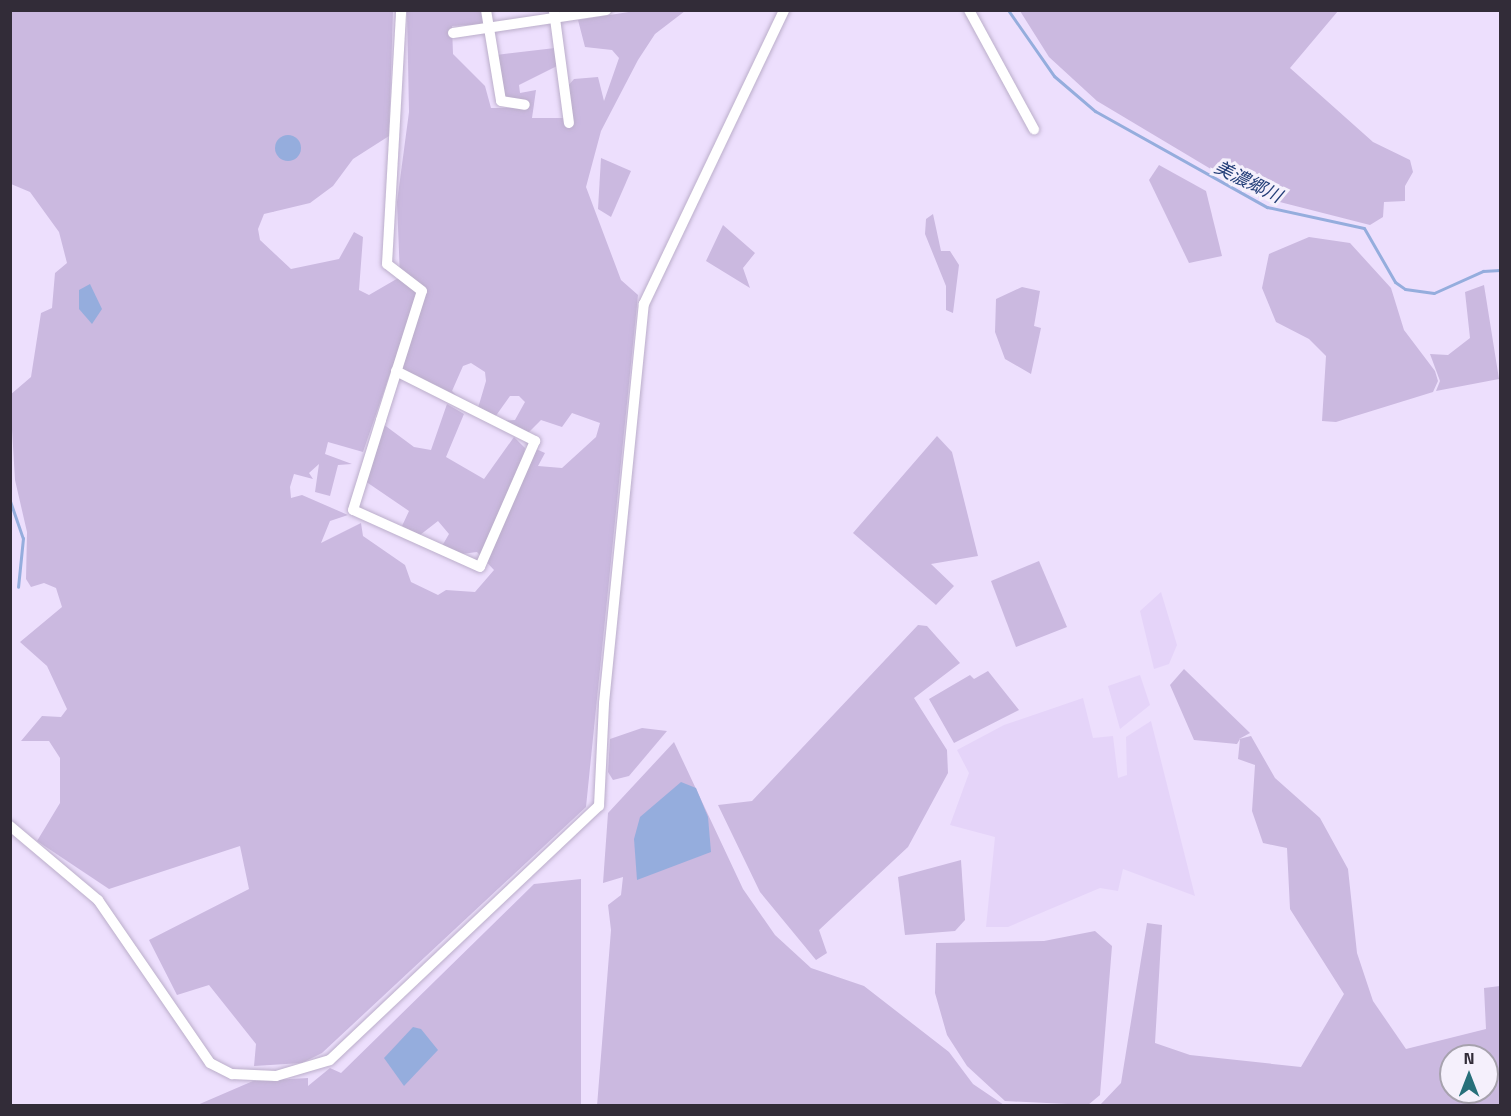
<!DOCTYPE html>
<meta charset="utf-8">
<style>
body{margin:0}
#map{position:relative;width:1511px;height:1116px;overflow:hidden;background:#eddffd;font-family:"Titillium Web","Noto Sans JP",sans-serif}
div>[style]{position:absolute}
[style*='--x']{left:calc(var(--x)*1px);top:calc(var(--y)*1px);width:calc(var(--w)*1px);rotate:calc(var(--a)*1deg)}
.built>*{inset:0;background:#e5d4f9}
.green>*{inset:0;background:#cbb9e0}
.water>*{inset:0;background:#95addd}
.round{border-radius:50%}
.stream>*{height:3px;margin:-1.5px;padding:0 1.5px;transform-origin:1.5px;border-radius:1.5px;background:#95addd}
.roads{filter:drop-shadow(0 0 2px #bbaeca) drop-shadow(0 0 2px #bbaeca)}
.minor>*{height:10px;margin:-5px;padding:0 5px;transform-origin:5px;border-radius:5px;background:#fff}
span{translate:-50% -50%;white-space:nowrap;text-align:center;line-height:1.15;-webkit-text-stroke:6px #f5f0fc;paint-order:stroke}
.water-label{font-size:18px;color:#233e78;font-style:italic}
.frame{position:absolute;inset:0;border:12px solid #322c38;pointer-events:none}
.north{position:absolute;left:1439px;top:1044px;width:60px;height:60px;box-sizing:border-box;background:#f5f0fc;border:2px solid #a7a2ae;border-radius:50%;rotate:0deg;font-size:16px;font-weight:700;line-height:24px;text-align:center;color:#322c38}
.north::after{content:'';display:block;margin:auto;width:21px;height:27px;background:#276f7a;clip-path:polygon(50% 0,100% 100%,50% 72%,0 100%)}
</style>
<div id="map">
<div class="built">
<i style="clip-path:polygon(1161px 592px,1177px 645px,1169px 664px,1154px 669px,1140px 611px)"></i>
<i style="clip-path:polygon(1140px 675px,1150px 705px,1120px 729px,1108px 686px)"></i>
<i style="clip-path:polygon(1083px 698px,1093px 738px,1113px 736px,1118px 778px,1127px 775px,1126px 737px,1151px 721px,1195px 896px,1123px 869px,1118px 891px,1100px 888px,1008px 927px,986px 927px,995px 837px,950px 825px,969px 773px,957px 750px,1004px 725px)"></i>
</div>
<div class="green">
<i style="clip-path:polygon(evenodd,11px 11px,393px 11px,389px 136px,353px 159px,333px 186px,310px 203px,264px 214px,258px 229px,260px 240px,291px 269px,339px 259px,354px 232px,363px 237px,359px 290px,369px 295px,400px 277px,397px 202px,409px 112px,407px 11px,482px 11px,484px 24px,452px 26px,453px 54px,485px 86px,491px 108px,527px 108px,504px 99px,496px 55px,555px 48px,557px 66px,519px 85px,520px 93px,536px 90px,532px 118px,563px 118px,567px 87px,574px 79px,598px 77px,604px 101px,619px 58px,612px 50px,585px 47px,578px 20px,635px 11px,685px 11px,655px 34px,638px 60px,601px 131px,586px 187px,621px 280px,638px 295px,586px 807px,322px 1053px,302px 1063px,254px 1066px,256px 1044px,209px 985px,177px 995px,149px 940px,249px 889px,240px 846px,109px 889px,37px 841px,60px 803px,60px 758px,49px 741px,21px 741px,42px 716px,61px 717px,67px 709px,47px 666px,20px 642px,62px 607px,56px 588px,44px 583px,31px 587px,26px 579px,27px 532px,15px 480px,10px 395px,31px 377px,41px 313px,52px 308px,55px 273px,67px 263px,59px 232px,30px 192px,11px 184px,11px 11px,471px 363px,485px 372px,486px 381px,478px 408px,495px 417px,510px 396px,519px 396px,525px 402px,515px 420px,500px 421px,526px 435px,541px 420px,562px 427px,572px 413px,600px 423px,596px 437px,562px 468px,538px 466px,545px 453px,536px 449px,523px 462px,525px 448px,514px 437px,484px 479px,446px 457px,464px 414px,447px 404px,431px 450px,414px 447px,383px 424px,365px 481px,409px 511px,402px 526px,420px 535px,438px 521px,449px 534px,442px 546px,462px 554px,477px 552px,494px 570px,475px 592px,446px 590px,438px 595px,411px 582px,405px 565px,363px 536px,361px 523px,321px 543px,330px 521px,348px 515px,302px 495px,291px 498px,290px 487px,294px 474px,313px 479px,309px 473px,319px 464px,315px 492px,330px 496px,338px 465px,352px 464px,325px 454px,328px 442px,363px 452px,393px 365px,466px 405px,452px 391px,463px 366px,471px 363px)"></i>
<i style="clip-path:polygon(1020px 11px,1338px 11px,1290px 68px,1373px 142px,1410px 160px,1413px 172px,1405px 186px,1405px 201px,1384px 202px,1383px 217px,1370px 225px,1256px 196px,1097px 101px,1049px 57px)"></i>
<i style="clip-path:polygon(601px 158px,631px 171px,611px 217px,598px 209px)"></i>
<i style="clip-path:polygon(1159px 165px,1206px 191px,1222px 256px,1189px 263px,1149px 180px)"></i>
<i style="clip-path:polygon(933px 214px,941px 251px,950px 251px,959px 265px,953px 313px,946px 310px,946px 286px,925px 234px,926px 219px)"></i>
<i style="clip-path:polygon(723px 225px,755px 253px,743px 268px,750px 288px,706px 261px)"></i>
<i style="clip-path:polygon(1309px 237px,1350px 243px,1391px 288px,1404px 330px,1435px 371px,1438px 381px,1433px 392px,1336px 422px,1322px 421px,1326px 356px,1309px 339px,1276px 322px,1262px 288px,1269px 254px)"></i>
<i style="clip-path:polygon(1484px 285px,1499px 379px,1436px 391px,1440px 381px,1430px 354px,1448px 355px,1470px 338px,1465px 292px)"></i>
<i style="clip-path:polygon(1022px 287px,1040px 291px,1034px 326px,1041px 328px,1031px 374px,1005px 359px,995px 332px,996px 299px)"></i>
<i style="clip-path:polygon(937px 436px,952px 452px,978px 556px,931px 564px,954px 586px,936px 605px,853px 533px)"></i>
<i style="clip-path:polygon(1039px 561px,1067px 627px,1016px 647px,991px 581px)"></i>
<i style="clip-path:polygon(918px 625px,927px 626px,960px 663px,914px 698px,947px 750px,948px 773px,908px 847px,819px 930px,827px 953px,816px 960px,760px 892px,718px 805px,752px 801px)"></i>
<i style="clip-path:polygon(evenodd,1184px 669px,1250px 733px,1239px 739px,1251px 736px,1275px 778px,1320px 818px,1348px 869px,1357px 953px,1373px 1001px,1406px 1049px,1486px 1029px,1484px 988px,1500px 986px,1500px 1105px,1100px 1105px,1121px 1083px,1147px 923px,1162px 925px,1155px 1043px,1190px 1055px,1301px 1067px,1344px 994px,1290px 909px,1287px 848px,1263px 843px,1252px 811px,1255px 765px,1238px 759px,1240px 739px,1237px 744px,1194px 740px,1170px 685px,1184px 669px,1451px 1056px,1487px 1056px,1487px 1092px,1451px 1092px,1451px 1056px)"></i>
<i style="clip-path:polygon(988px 671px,1019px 710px,954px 743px,929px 699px,970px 675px,974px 679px)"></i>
<i style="clip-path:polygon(642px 728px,667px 731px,629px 776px,613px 780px,608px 772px,610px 739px)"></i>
<i style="clip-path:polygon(674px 742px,743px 889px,775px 935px,811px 968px,864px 986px,949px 1052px,973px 1084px,1004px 1105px,597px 1106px,611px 930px,608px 905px,621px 895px,623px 877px,603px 883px,608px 813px)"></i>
<i style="clip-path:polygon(961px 860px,965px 920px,955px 931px,905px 935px,898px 877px)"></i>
<i style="clip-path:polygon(581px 879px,581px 1105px,195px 1106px,253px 1081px,308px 1078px,308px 1086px,330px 1068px,341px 1073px,534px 884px)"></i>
<i style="clip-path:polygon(1095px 931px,1112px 946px,1100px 1095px,1088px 1105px,1005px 1101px,967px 1066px,947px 1035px,935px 993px,936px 943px,1044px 941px)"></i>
</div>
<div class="water">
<i class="round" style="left:275px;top:135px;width:26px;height:26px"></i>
<i style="clip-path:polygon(90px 284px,102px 309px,92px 324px,79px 309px,79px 290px)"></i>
<i style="clip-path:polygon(681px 782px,696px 788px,708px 817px,711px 852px,637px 880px,634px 839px,640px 817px)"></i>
<i style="clip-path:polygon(413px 1027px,421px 1029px,438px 1050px,404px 1086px,384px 1058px)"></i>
</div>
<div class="stream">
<i style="--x:1008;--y:10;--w:80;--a:55.1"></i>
<i style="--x:1054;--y:76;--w:54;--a:40.5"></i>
<i style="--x:1095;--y:111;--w:197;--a:29.2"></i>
<i style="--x:1267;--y:207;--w:99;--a:12.2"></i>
<i style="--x:1364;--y:228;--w:62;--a:60.1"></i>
<i style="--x:1395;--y:282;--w:12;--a:35"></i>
<i style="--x:1405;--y:289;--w:29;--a:8"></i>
<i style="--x:1434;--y:293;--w:54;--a:-24.2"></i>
<i style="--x:1483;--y:271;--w:17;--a:-3"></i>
<i style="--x:10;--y:501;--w:39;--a:71"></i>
<i style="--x:23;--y:538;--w:49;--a:95.8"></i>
</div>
<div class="roads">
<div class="minor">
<i style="--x:486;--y:10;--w:92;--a:80.6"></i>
<i style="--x:501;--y:101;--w:24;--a:9"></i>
<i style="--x:969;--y:10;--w:136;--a:61.4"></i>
<i style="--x:554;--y:11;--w:113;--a:82.4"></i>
<i style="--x:453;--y:33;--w:155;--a:-8.5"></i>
<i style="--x:396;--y:371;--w:156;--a:26.7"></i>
<i style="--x:535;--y:441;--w:137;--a:113.6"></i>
<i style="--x:480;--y:567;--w:139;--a:-155.8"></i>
<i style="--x:353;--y:510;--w:94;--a:-72.7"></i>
<i style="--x:381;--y:420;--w:135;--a:-72.4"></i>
<i style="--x:422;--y:291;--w:44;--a:-142.4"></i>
<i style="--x:387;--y:264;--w:254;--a:-86.8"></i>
<i style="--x:10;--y:826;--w:115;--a:40.1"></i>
<i style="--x:98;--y:900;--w:198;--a:55.5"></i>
<i style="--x:210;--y:1063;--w:25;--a:27"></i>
<i style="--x:232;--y:1074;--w:44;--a:2.6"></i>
<i style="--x:276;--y:1076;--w:56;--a:-16.5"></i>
<i style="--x:330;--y:1060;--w:370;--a:-43.4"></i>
<i style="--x:599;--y:806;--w:103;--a:-87.2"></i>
<i style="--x:604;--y:703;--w:401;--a:-84.3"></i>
<i style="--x:644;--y:304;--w:326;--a:-64.5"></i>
</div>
</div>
<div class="water-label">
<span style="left:1248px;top:182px;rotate:26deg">美濃郷川</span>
</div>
<div class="frame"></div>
<div class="north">N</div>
</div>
